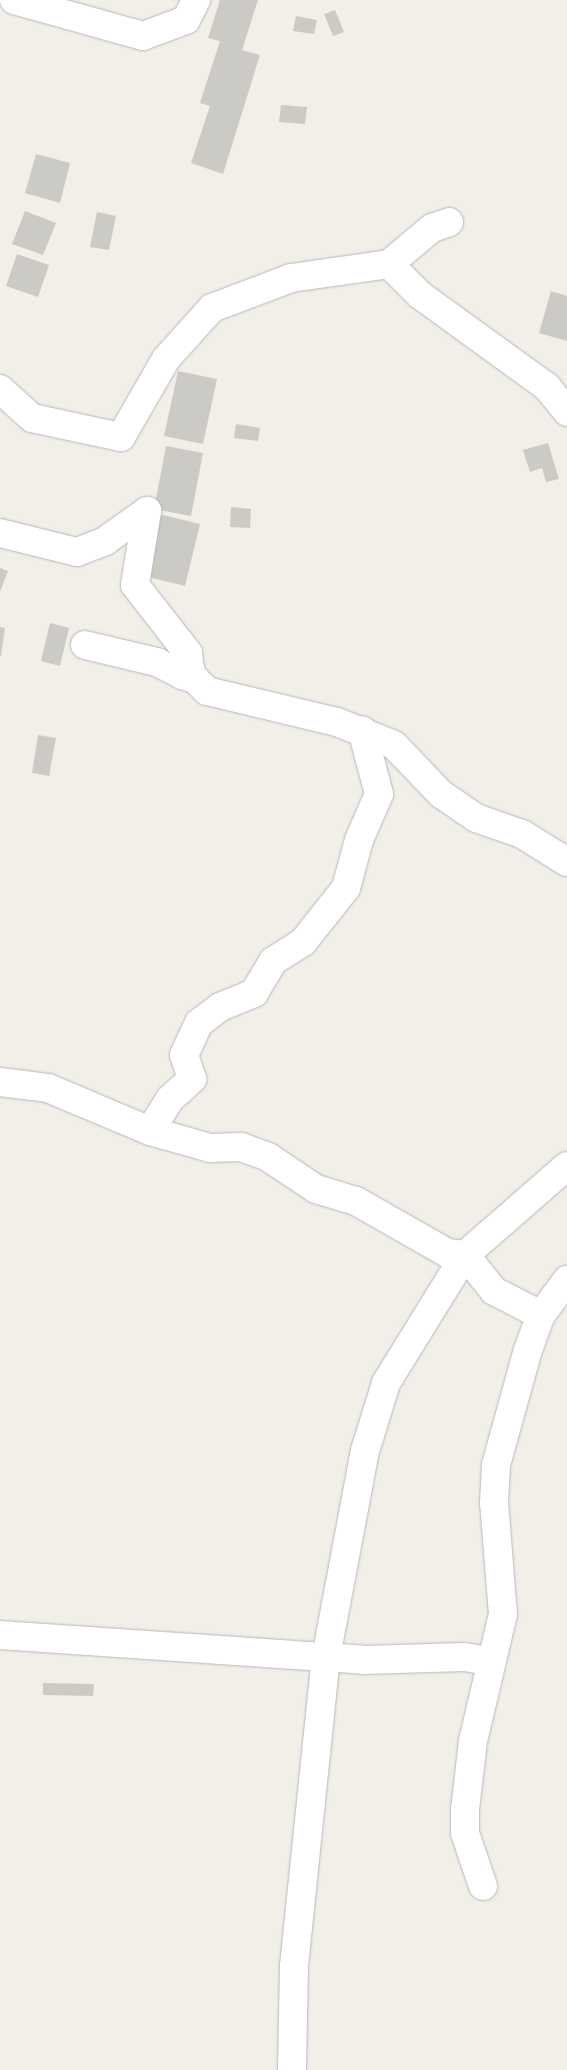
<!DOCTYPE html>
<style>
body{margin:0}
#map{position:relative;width:567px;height:2070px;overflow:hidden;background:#f1efe8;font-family:"Exo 2",sans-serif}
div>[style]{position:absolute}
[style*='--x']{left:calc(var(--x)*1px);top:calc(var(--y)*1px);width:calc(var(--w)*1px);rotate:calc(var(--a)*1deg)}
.building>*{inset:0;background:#cccac5}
.roads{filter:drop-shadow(0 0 1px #b5b8bc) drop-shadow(0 0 1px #b5b8bc)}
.street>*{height:28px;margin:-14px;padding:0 14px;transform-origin:14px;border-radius:14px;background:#fff}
span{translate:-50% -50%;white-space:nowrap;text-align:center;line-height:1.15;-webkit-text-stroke:4px #fff;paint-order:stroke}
</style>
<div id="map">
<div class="building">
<i style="clip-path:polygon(220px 0,258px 0,242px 50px,260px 55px,223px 174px,191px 163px,210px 106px,200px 103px,220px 41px,208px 38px)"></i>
<i style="clip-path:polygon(335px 10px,344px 32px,333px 36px,324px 14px)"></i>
<i style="clip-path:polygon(296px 16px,317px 20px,314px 34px,293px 31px)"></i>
<i style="clip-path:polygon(281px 105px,307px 107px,305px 124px,279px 122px)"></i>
<i style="clip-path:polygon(36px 154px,70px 163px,60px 203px,25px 193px)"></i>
<i style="clip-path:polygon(25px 211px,56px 223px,43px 255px,12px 244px)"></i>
<i style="clip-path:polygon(97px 212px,116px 216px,109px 250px,90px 247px)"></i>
<i style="clip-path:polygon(17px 254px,49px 265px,38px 297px,6px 286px)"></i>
<i style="clip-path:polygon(551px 291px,567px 296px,567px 341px,539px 333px)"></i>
<i style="clip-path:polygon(178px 371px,217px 379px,203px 444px,164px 436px)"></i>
<i style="clip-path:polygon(236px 424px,260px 428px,258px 441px,234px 438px)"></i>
<i style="clip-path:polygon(548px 443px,559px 479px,546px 482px,542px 468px,530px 472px,523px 450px)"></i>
<i style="clip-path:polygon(166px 446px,203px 453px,191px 516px,154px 509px)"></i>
<i style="clip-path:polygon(231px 507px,251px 509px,250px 528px,230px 527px)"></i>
<i style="clip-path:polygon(159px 514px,200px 524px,185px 586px,144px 576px)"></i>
<i style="clip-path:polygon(0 568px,8px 571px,0 592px)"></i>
<i style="clip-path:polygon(50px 623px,69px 628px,60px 666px,41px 661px)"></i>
<i style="clip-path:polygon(0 627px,5px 628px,1px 656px,0 656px)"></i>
<i style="clip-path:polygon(38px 735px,56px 738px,49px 776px,32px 773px)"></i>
<i style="clip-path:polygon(43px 1683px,94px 1684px,93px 1696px,43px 1695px)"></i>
</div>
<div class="roads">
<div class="street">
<i style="--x:14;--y:0;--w:134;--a:15.6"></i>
<i style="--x:143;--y:36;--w:46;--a:-20.4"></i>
<i style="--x:186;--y:20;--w:22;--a:-63"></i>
<i style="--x:389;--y:264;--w:56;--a:-39.9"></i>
<i style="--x:432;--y:228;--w:18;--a:-19"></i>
<i style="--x:0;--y:389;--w:43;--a:42.2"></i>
<i style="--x:32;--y:418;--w:91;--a:12.1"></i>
<i style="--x:121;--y:437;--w:90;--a:-60"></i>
<i style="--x:166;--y:359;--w:69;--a:-48"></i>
<i style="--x:212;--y:308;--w:85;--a:-20.8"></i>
<i style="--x:291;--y:278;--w:99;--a:-8.1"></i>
<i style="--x:389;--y:264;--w:44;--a:45"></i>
<i style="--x:420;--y:295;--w:157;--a:35.9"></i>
<i style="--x:547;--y:387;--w:32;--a:51"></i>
<i style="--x:0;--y:533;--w:79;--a:13.9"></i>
<i style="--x:77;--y:552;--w:30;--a:-21"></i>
<i style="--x:105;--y:541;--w:52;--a:-35.5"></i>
<i style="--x:147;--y:511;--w:75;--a:99.2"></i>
<i style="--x:135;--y:585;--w:86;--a:52.1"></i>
<i style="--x:188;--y:653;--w:16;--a:83"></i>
<i style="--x:190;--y:669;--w:10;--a:143"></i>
<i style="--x:182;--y:675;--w:14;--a:17"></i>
<i style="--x:195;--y:679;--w:17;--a:45"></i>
<i style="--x:207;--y:691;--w:134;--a:13.4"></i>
<i style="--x:337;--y:722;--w:61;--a:22"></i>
<i style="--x:394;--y:745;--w:68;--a:46.2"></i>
<i style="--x:441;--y:794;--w:42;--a:34.4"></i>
<i style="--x:476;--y:818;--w:49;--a:19.2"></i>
<i style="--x:522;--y:834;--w:53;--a:31.9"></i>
<i style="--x:85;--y:645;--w:74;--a:13.3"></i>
<i style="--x:157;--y:662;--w:28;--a:27"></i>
<i style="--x:0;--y:1082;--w:48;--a:7.1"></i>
<i style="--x:48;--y:1088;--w:111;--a:22.9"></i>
<i style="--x:150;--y:1131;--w:62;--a:15.8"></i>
<i style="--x:210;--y:1148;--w:31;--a:-2"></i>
<i style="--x:241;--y:1147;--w:29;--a:20"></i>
<i style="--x:268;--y:1157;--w:58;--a:33.7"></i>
<i style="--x:316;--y:1189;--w:42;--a:16.7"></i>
<i style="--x:356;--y:1201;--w:105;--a:29.7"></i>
<i style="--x:447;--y:1253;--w:18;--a:6"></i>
<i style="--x:465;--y:1255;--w:46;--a:51.1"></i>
<i style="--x:494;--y:1291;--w:53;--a:27.1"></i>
<i style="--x:150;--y:1131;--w:38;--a:-58"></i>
<i style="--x:170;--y:1099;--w:30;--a:-42"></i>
<i style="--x:192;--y:1079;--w:25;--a:-108"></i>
<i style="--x:184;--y:1055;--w:35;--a:-65"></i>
<i style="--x:199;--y:1023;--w:26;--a:-37"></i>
<i style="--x:220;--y:1007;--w:37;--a:-22"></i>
<i style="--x:254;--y:993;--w:37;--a:-59"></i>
<i style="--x:273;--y:961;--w:36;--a:-32"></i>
<i style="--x:303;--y:942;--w:69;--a:-51.5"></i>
<i style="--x:346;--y:888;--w:50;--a:-74.8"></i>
<i style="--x:359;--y:840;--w:50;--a:-66.5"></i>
<i style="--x:379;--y:794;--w:66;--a:-104.9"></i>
<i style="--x:0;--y:1635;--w:365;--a:3.9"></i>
<i style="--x:364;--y:1660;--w:100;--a:-1.7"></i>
<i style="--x:464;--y:1657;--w:26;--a:9"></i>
<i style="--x:483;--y:1886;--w:56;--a:-108.8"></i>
<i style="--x:465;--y:1833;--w:23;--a:-90"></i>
<i style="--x:465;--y:1810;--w:69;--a:-83.4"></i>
<i style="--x:473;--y:1741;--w:130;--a:-76.7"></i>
<i style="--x:503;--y:1614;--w:111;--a:-94.6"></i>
<i style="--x:494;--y:1503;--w:38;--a:-87"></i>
<i style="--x:496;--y:1465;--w:119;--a:-74.5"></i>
<i style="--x:528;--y:1350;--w:37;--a:-70"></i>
<i style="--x:541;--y:1315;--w:44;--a:-53.4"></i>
<i style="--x:292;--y:2070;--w:104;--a:-88.9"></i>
<i style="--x:294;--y:1966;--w:311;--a:-84.1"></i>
<i style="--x:326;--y:1657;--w:210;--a:-79.3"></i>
<i style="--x:365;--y:1451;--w:71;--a:-72.8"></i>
<i style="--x:386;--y:1383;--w:150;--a:-58.3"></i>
<i style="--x:465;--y:1255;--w:135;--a:-41.1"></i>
</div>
</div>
</div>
